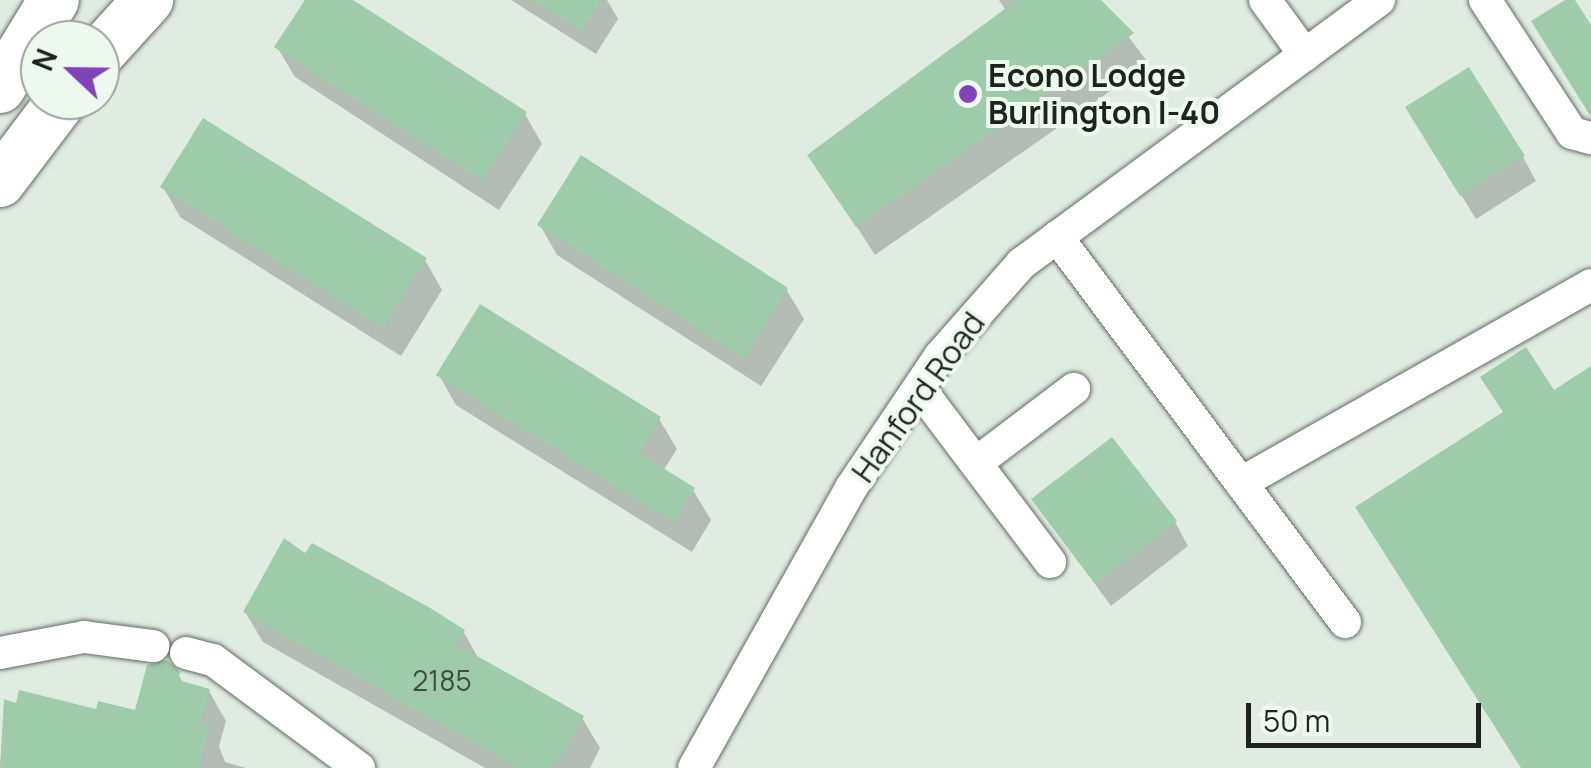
<!DOCTYPE html>
<style>
body{margin:0}
#map{position:relative;width:1591px;height:768px;overflow:hidden;background:#e0ece2;font-family:Manrope,sans-serif}
div>[style]{position:absolute}
[style*='--x']{left:calc(var(--x)*1px);top:calc(var(--y)*1px);width:calc(var(--w)*1px);rotate:calc(var(--a)*1deg)}
.shadow>*{inset:0;background:#0003}
.building>*{inset:0;background:#9ecba9}
.roads{filter:drop-shadow(0 0 2px #616b63) drop-shadow(0 0 2px #616b63)}
.minor>*{height:32px;margin:-16px;padding:0 16px;transform-origin:16px;border-radius:16px;background:#fff}
.highway>*{height:50px;margin:-25px;padding:0 25px;transform-origin:25px;border-radius:25px;background:#fff}
.dots>*{width:28px;height:28px;translate:-50% -50%;box-sizing:border-box;border:5px solid #edf9ef;border-radius:50%}
span{translate:-50% -50%;white-space:nowrap;text-align:center;line-height:1.15;-webkit-text-stroke:8px #edf9ef;paint-order:stroke}
.number-label{font-size:28px;color:#3f4d42}
.number-label span{-webkit-text-stroke-width:0}
.poi-label{font-size:32px;color:#1f2320;font-weight:700}
.left{translate:0 -50%;text-align:left}
.street-label{font-size:32px;color:#1f2320}
.north{position:absolute;left:20px;top:20px;width:100px;height:100px;box-sizing:border-box;background:#edf9ef;border:2px solid #9ba39c;border-radius:50%;rotate:292deg;font-size:28px;font-weight:700;line-height:40px;text-align:center;color:#1f2320}
.north::after{content:'';display:block;margin:auto;width:35px;height:45px;background:#8243b8;clip-path:polygon(50% 0,100% 100%,50% 72%,0 100%)}
.scale{position:absolute;left:1246px;top:703px;width:235px;height:45px;box-sizing:border-box;border:5px solid #1f2320;border-top:0;padding-left:12px;font-size:30px;line-height:35px;white-space:nowrap;color:#1f2320;-webkit-text-stroke:8px #edf9ef;paint-order:stroke}
</style>
<div id="map">
<div class="shadow">
<i style="clip-path:polygon(308px 0,348px 0,525px 114px,542px 144px,499px 210px,295px 77px,277px 47px)"></i>
<i style="clip-path:polygon(511px 0,607px 0,618px 19px,596px 54px)"></i>
<i style="clip-path:polygon(999px 0,1101px 0,1149px 64px,875px 255px,811px 156px,1006px 11px)"></i>
<i style="clip-path:polygon(1422px 131px,1523px 157px,1536px 181px,1476px 219px)"></i>
<i style="clip-path:polygon(163px 187px,425px 260px,442px 290px,401px 356px,180px 217px)"></i>
<i style="clip-path:polygon(540px 225px,786px 289px,804px 319px,761px 386px,557px 255px)"></i>
<i style="clip-path:polygon(439px 375px,659px 419px,677px 449px,663px 471px,693px 490px,711px 520px,692px 552px,456px 405px)"></i>
<i style="clip-path:polygon(1034px 500px,1175px 522px,1188px 546px,1111px 606px)"></i>
<i style="clip-path:polygon(305px 556px,463px 631px,480px 661px,582px 718px,600px 748px,590px 768px,485px 768px,263px 642px,245px 612px)"></i>
<i style="clip-path:polygon(178px 674px,184px 684px,209px 691px,226px 721px,219px 746px,225px 762px,246px 768px,0 768px,6px 702px,137px 714px)"></i>
</div>
<div class="building">
<i style="clip-path:polygon(305px 0,353px 0,527px 112px,482px 181px,274px 47px)"></i>
<i style="clip-path:polygon(533px 0,601px 0,582px 31px)"></i>
<i style="clip-path:polygon(1017px 0,1101px 0,1134px 33px,856px 227px,807px 155px)"></i>
<i style="clip-path:polygon(1565px 0,1575px 0,1591px 25px,1591px 117px,1531px 21px)"></i>
<i style="clip-path:polygon(1469px 67px,1525px 156px,1460px 196px,1405px 107px)"></i>
<i style="clip-path:polygon(203px 118px,427px 258px,383px 328px,160px 187px)"></i>
<i style="clip-path:polygon(581px 155px,788px 288px,744px 358px,537px 225px)"></i>
<i style="clip-path:polygon(480px 304px,661px 417px,639px 453px,695px 488px,674px 523px,436px 375px)"></i>
<i style="clip-path:polygon(1526px 347px,1554px 390px,1591px 366px,1591px 768px,1521px 768px,1355px 507px,1503px 412px,1480px 377px)"></i>
<i style="clip-path:polygon(1112px 437px,1177px 521px,1095px 584px,1031px 499px)"></i>
<i style="clip-path:polygon(284px 538px,305px 553px,312px 543px,432px 609px,465px 630px,456px 644px,584px 716px,562px 757px,547px 768px,518px 768px,243px 612px)"></i>
<i style="clip-path:polygon(167px 660px,180px 672px,178px 680px,210px 689px,200px 724px,210px 727px,199px 768px,0 768px,4px 699px,16px 703px,19px 690px,96px 709px,98px 701px,135px 710px,147px 665px)"></i>
</div>
<div class="roads">
<div class="minor">
<i style="--x:1265;--y:0;--w:68;--a:54"></i>
<i style="--x:1485;--y:0;--w:159;--a:56.8"></i>
<i style="--x:1572;--y:133;--w:20;--a:15"></i>
<i style="--x:1057;--y:237;--w:481;--a:53.2"></i>
<i style="--x:919;--y:388;--w:218;--a:53"></i>
<i style="--x:976;--y:463;--w:123;--a:-37.1"></i>
<i style="--x:1241;--y:483;--w:402;--a:-29.5"></i>
<i style="--x:0;--y:653;--w:86;--a:-10.8"></i>
<i style="--x:84;--y:637;--w:70;--a:7.4"></i>
<i style="--x:186;--y:653;--w:28;--a:15"></i>
<i style="--x:213;--y:660;--w:182;--a:36.5"></i>
<i style="--x:694;--y:768;--w:321;--a:-60.7"></i>
<i style="--x:851;--y:488;--w:159;--a:-56"></i>
<i style="--x:940;--y:356;--w:123;--a:-48.6"></i>
<i style="--x:1021;--y:264;--w:445;--a:-36.4"></i>
</div>
<div class="highway">
<i style="--x:100;--y:53;--w:72;--a:-47.8"></i>
<i style="--x:0;--y:88;--w:103;--a:-58.5"></i>
<i style="--x:0;--y:182;--w:103;--a:-52.9"></i>
</div>
</div>
<div class="dots">
<i style="left:968px;top:94px;background:#8243b8"></i>
</div>
<div class="number-label">
<span style="left:442px;top:680px">2185</span>
</div>
<div class="poi-label">
<span class="left" style="left:988px;top:94px">Econo Lodge<br>Burlington I-40</span>
</div>
<div class="street-label">
<span style="left:918px;top:397px;rotate:-54deg">Hanford Road</span>
</div>
<div class="north">N</div>
<div class="scale">50 m</div>
</div>
